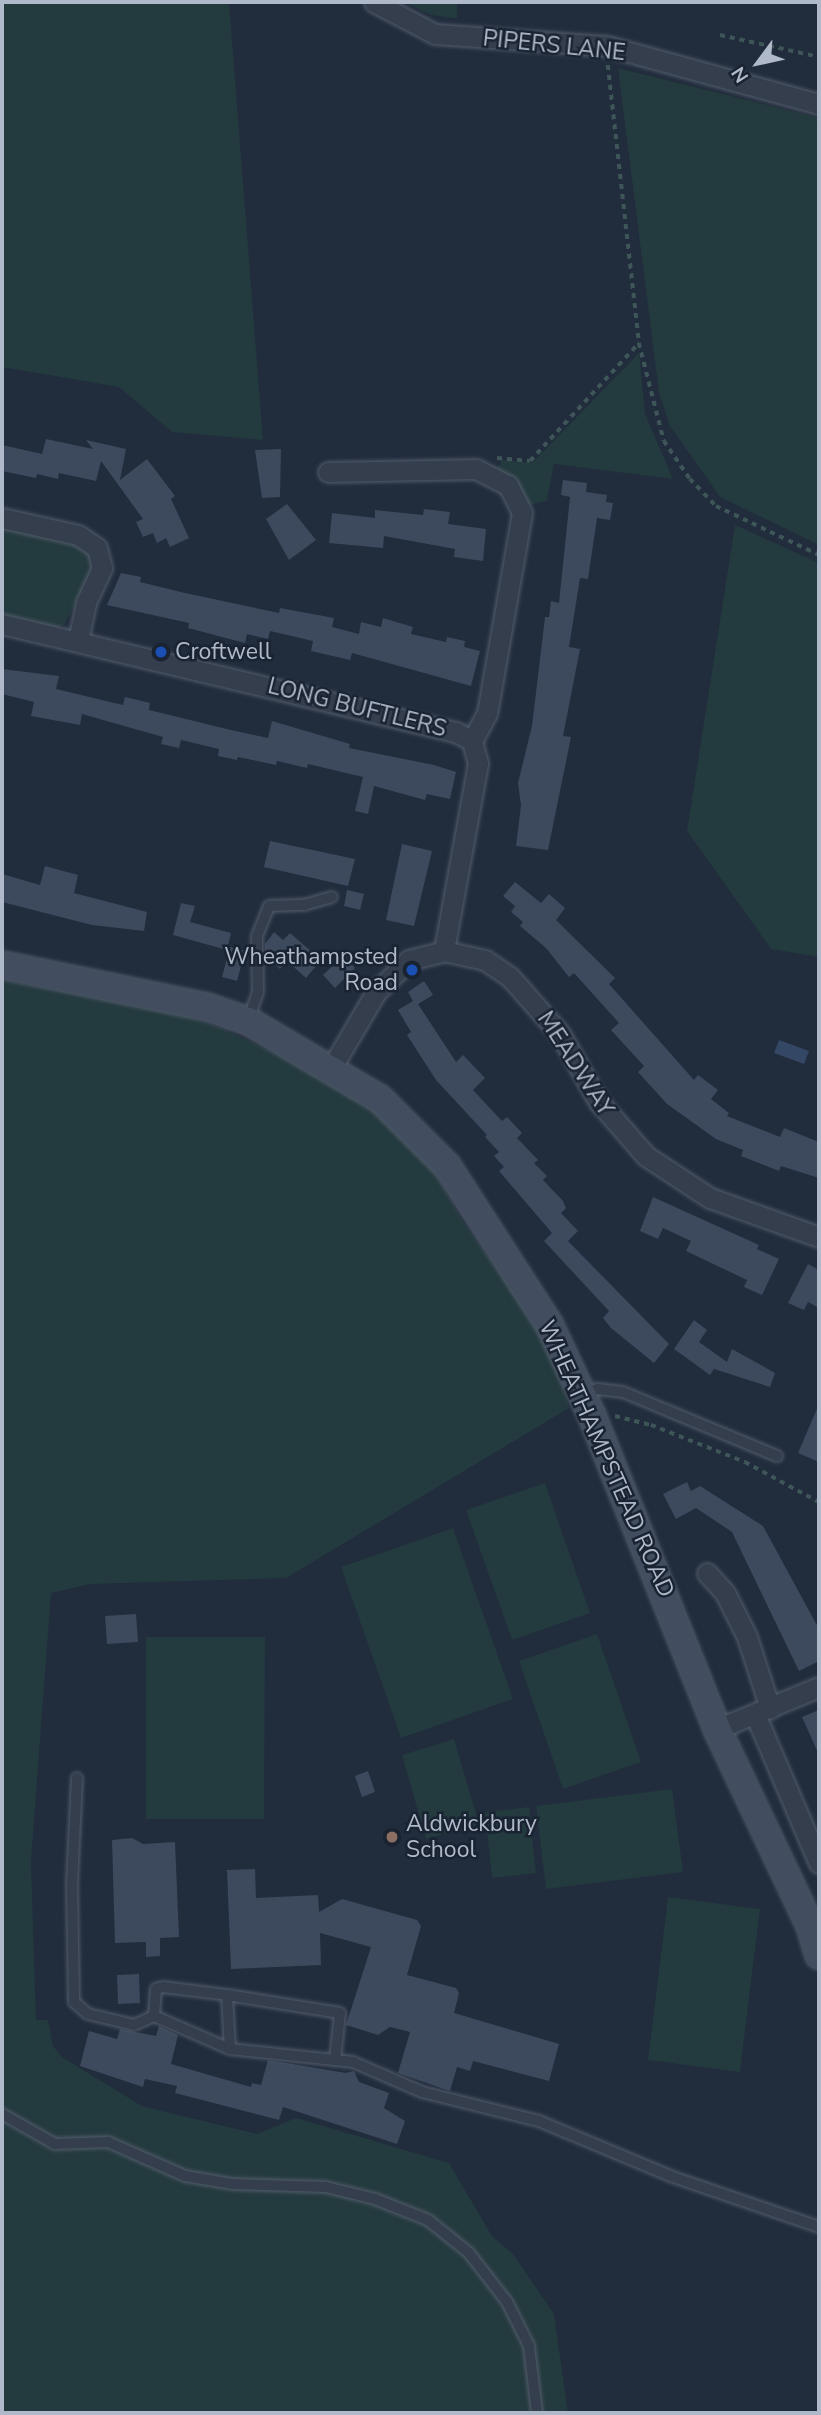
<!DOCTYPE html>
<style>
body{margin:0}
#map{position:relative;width:821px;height:2415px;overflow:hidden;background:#212c3d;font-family:"Nunito Sans",sans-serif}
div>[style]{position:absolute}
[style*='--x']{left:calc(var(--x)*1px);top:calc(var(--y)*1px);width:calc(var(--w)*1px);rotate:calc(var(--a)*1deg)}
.green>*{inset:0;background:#233a3e}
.water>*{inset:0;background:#344765}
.building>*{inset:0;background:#3d4a5d}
.path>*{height:3.5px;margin-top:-1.75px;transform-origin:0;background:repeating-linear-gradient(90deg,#3e5658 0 5px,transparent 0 10px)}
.roads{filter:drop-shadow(0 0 2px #535c6b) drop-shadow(0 0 2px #535c6b)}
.lane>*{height:10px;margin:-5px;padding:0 5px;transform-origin:5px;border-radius:5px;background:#353e4d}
.street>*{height:19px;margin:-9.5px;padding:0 9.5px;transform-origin:9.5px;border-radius:9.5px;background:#353e4d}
.secondary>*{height:26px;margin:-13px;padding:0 13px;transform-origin:13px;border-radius:13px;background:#434d60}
.dots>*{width:19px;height:19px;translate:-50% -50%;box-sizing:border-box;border:4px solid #1a2332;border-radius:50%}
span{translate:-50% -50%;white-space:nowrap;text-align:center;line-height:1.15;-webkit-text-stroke:5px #1a2332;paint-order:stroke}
.street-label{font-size:23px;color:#b0b9c9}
.poi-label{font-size:23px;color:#b0b9c9}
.left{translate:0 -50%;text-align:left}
.right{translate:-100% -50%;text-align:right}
.frame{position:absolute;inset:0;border:4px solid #b0b9c9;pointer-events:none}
.north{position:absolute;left:723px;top:28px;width:70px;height:70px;-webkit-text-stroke:5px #1a2332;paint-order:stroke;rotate:237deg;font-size:19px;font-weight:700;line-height:28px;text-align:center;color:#b0b9c9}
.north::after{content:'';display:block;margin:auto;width:24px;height:32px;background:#b0b9c9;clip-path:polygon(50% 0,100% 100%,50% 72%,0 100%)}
</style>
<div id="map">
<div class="green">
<i style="clip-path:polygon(2px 2px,229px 2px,263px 440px,172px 432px,119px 387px,2px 367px)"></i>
<i style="clip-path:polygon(404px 2px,457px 2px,457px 19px,431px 15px)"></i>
<i style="clip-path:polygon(618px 68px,819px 118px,819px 545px,720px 497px,670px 426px,659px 393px)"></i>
<i style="clip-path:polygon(639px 353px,645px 414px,673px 479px,554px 464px,547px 501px,527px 505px,508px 475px,497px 469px,502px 460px,532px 463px)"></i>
<i style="clip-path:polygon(735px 525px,819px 563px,819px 957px,771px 949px,687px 831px)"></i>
<i style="clip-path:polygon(2px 526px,75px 542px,91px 555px,92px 573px,64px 625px,58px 628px,2px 618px)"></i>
<i style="clip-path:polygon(2px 980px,169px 1010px,223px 1029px,279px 1055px,374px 1109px,427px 1159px,463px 1222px,529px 1314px,563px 1386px,569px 1408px,286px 1578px,90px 1584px,51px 1593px,31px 1861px,36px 2020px,48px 2020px,53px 2046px,62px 2057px,142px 2106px,257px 2134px,296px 2118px,449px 2163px,492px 2236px,513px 2254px,554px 2314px,568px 2413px,2px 2413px)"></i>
<i style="clip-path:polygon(545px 1483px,590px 1613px,512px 1640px,466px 1510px)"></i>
<i style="clip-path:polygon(453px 1528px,513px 1699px,401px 1738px,341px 1567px)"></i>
<i style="clip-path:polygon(597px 1634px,641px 1762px,563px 1789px,519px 1661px)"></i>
<i style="clip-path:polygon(146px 1637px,265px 1637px,264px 1819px,146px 1819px)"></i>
<i style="clip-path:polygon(454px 1739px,479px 1824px,426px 1839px,402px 1755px)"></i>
<i style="clip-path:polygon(672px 1789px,683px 1872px,546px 1889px,536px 1806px)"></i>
<i style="clip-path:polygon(529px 1807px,536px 1873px,492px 1878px,485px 1812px)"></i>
<i style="clip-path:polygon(668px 1897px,760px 1909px,740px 2072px,648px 2060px)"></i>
</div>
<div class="water">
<i style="clip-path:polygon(779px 1040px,809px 1051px,804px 1064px,774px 1053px)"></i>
</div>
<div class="building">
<i style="clip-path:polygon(46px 439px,93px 449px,86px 440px,126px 449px,120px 480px,147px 459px,175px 496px,171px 499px,189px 538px,170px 547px,166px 538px,157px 543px,153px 533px,143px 537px,136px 522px,143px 519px,101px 461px,96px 481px,59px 473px,58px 479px,37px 474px,36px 478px,2px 471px,2px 445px,42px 454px)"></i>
<i style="clip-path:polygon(281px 449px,280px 497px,262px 498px,255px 450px)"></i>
<i style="clip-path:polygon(563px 480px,587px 483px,586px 492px,607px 495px,606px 502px,613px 503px,610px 520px,597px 518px,588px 579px,580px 578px,569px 647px,580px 649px,563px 736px,571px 737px,548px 850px,516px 846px,521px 805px,518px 783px,532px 726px,545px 617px,549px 617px,551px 601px,559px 603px,570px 497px,561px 495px)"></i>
<i style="clip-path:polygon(287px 504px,316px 540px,289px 560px,266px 519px)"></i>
<i style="clip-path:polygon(424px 509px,450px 512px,448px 524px,486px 529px,483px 561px,454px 557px,455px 549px,384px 536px,383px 548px,329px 543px,332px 513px,375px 518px,375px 510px,423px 515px)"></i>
<i style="clip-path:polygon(121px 573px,141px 577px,140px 582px,185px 593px,279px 613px,280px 608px,334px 618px,332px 627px,359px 634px,361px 622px,381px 627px,383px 618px,413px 627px,411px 634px,446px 642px,447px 637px,465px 641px,464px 647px,480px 651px,471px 686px,352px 653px,350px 660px,311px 651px,313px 641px,270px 631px,268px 639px,247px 634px,245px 643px,188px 628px,189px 623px,107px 605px)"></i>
<i style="clip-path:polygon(2px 669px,59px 676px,56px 689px,123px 705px,125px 697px,150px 703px,149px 710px,231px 730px,268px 738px,272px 721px,350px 744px,349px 748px,434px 765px,456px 772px,450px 799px,427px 794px,425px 800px,374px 786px,368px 814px,355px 811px,363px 777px,308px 764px,307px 768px,277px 761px,276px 765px,238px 757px,237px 760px,218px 756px,219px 749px,181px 740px,179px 748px,161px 744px,163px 737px,82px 714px,80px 725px,31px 716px,34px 702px,2px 694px)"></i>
<i style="clip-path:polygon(270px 841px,355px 859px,348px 886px,264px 867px)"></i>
<i style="clip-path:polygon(402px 844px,432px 851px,414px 926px,386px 920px)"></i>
<i style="clip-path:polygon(45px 866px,78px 875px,74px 893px,147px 912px,144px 931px,92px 925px,2px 902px,2px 874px,40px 885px)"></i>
<i style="clip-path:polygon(515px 882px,541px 903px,549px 894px,565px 908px,556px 920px,615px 978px,609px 984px,694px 1080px,698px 1075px,718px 1090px,711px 1099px,729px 1113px,727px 1116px,780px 1137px,784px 1128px,819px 1142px,819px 1178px,781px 1166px,779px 1171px,741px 1156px,743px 1150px,716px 1139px,667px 1104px,638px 1072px,644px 1066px,611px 1030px,619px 1023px,574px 973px,569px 977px,546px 948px,520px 926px,523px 922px,511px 912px,515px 906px,503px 896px)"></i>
<i style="clip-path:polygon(347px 890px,364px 894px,360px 910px,344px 906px)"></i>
<i style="clip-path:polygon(181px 903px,195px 906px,190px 922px,231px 933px,227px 950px,173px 935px)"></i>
<i style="clip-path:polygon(274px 932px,283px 940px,290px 933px,321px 960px,306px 978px,287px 961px,280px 969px,265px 956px,265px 944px)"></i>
<i style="clip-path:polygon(230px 947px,245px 951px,237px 981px,222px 977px)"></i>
<i style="clip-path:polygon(343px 956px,355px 968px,335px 988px,323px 975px)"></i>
<i style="clip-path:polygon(424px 981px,433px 995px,418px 1004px,456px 1062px,463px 1055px,485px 1078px,473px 1090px,502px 1121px,507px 1117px,522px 1133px,517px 1138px,538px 1160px,534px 1163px,547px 1176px,543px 1180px,563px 1201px,566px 1208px,561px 1213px,578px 1231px,568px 1241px,669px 1344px,654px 1363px,611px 1328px,603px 1318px,609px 1311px,544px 1241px,552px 1233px,499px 1171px,504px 1167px,494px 1156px,499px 1152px,485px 1137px,487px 1135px,436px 1080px,407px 1035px,411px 1032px,398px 1010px,413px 1001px,408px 992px)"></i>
<i style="clip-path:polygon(653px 1197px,759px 1245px,757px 1249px,779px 1259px,762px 1295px,744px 1287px,747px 1280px,686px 1251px,691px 1241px,663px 1228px,658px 1239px,640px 1231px)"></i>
<i style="clip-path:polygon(808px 1264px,819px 1270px,819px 1308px,808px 1302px,804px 1310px,788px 1303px)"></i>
<i style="clip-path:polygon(694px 1320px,707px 1330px,699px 1342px,727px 1362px,732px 1349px,775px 1373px,770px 1387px,714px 1369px,710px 1375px,674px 1349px)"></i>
<i style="clip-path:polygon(819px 1404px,819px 1462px,798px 1453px)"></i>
<i style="clip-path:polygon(687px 1482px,691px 1491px,700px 1486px,763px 1526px,819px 1629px,819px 1661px,799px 1671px,732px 1532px,696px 1508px,676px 1519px,663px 1494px)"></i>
<i style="clip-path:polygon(136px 1614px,138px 1642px,107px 1644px,105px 1616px)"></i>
<i style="clip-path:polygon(819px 1710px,819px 1755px,802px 1717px)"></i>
<i style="clip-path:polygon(368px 1771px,375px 1792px,362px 1797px,355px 1776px)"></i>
<i style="clip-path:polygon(132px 1838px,143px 1844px,175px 1842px,179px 1937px,160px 1938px,160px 1956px,146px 1957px,146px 1942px,115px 1943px,112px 1840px)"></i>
<i style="clip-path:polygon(255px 1869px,256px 1898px,318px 1895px,319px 1912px,342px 1899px,417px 1920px,421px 1926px,407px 1975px,456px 1988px,459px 1993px,454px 2013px,559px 2044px,549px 2081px,473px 2061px,470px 2071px,457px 2067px,450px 2091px,398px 2073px,410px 2032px,390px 2027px,378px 2035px,346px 2025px,371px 1947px,320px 1933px,321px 1965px,231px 1969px,227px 1870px)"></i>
<i style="clip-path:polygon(139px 1974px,140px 2003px,118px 2004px,117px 1975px)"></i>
<i style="clip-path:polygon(159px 2026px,178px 2035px,171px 2064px,251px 2087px,252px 2083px,261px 2085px,268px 2060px,346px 2073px,354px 2071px,359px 2082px,389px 2093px,384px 2108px,405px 2121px,397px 2144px,283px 2107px,279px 2120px,175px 2093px,177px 2086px,145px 2079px,143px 2087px,80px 2066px,89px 2031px,117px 2039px,120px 2029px,156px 2036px)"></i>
</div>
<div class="path">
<i style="--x:720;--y:35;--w:101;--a:12.5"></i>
<i style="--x:608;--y:65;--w:280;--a:83.6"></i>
<i style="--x:639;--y:343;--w:101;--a:75.7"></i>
<i style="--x:664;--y:441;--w:46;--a:55.6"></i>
<i style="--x:690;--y:479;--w:37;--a:46"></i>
<i style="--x:716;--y:506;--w:114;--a:25.4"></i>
<i style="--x:497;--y:458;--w:33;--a:5"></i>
<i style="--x:530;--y:461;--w:161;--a:-47.3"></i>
<i style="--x:615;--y:1416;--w:37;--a:14"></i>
<i style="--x:651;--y:1425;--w:101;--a:21.5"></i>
<i style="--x:745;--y:1462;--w:84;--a:28.4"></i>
</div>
<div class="roads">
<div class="lane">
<i style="--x:248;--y:1021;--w:31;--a:-71"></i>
<i style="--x:258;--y:992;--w:56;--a:-91"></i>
<i style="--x:257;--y:936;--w:32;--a:-68"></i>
<i style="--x:269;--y:906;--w:35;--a:-2"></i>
<i style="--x:304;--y:905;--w:29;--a:-16"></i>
<i style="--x:582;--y:1393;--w:16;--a:-14"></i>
<i style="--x:598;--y:1389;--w:25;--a:7"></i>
<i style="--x:623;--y:1392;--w:167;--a:22.6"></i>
<i style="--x:77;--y:1778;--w:107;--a:92.7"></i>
<i style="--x:72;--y:1885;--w:117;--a:89"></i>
<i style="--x:74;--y:2002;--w:18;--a:41"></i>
<i style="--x:88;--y:2014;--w:47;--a:13.4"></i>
<i style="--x:134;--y:2025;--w:22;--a:-24"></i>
<i style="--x:154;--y:2016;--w:83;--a:23.5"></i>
<i style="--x:154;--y:2016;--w:27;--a:-86"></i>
<i style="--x:156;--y:1989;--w:7;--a:-16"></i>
<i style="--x:163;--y:1987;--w:64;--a:7.1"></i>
<i style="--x:335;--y:2060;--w:47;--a:-83.9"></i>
<i style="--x:340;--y:2013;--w:114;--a:-170.9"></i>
<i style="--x:227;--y:1995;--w:54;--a:86.8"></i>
<i style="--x:230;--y:2049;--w:124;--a:6"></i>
<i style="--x:353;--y:2062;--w:75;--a:23.5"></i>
<i style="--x:422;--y:2092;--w:121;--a:13.9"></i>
<i style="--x:539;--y:2121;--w:145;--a:22.7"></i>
<i style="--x:673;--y:2177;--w:154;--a:18.9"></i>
<i style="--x:2;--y:2114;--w:61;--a:29.5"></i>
<i style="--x:55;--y:2144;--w:53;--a:-2.2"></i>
<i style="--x:108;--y:2142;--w:84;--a:23.8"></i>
<i style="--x:185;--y:2176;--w:49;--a:9.5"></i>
<i style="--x:233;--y:2184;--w:93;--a:1.8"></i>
<i style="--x:326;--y:2187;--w:50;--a:13.8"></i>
<i style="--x:375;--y:2199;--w:57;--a:21.6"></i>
<i style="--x:428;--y:2220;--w:53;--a:38.8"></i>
<i style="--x:469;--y:2253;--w:62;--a:52.2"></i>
<i style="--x:507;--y:2302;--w:49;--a:63.4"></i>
<i style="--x:529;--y:2346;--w:67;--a:83.2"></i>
</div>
<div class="street">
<i style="--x:374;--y:2;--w:69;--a:27.7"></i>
<i style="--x:435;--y:34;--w:172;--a:4"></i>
<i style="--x:607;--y:46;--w:220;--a:15.3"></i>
<i style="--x:328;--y:472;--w:148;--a:-1.2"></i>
<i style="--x:476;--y:469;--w:36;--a:27"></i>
<i style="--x:508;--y:485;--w:31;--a:63"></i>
<i style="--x:522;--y:513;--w:203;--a:99.9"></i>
<i style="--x:487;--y:713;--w:32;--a:118"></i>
<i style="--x:472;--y:741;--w:23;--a:75"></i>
<i style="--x:478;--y:763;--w:191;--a:100.3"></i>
<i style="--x:2;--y:518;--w:78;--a:12.6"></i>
<i style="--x:78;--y:535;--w:23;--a:34"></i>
<i style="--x:97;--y:548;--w:21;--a:76"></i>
<i style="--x:102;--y:568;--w:38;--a:115"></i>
<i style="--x:86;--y:603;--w:38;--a:102"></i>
<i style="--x:2;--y:624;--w:467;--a:13.4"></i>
<i style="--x:456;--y:732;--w:18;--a:29"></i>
<i style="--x:332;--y:1067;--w:87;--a:-59.6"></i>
<i style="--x:376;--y:992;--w:46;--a:-44.1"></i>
<i style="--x:409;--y:960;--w:36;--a:-14"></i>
<i style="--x:444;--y:951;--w:42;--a:12.4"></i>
<i style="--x:485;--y:960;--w:30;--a:34"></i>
<i style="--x:510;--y:977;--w:76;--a:48.7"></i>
<i style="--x:560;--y:1034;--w:78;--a:60.2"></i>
<i style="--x:599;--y:1102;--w:72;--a:49"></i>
<i style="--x:646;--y:1156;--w:77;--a:33.3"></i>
<i style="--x:710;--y:1198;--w:116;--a:19.7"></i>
<i style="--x:707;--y:1573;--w:27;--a:48"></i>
<i style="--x:725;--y:1593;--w:49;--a:63.4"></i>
<i style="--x:747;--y:1637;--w:75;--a:72.1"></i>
<i style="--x:755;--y:1714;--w:162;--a:66.8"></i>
<i style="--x:717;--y:1729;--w:110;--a:-22.4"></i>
</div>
<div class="secondary">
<i style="--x:2;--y:965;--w:209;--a:11.6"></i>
<i style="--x:207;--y:1007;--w:43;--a:18.9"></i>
<i style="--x:248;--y:1021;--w:153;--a:30.6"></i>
<i style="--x:380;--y:1099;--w:95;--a:45"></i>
<i style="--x:447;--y:1166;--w:188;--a:57.2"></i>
<i style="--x:549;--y:1324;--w:102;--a:64.9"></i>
<i style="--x:592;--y:1416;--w:337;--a:68.2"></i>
<i style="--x:717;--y:1729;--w:218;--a:64.7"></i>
<i style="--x:810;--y:1926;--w:31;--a:73"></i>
</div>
</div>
<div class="dots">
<i style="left:161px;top:652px;background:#1a4fb4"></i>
<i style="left:412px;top:970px;background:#1a4fb4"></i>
<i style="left:392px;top:1837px;background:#8d6e63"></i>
</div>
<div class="street-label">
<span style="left:554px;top:46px;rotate:6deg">PIPERS LANE</span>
<span style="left:357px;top:708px;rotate:14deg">LONG BUFTLERS</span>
<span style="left:575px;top:1064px;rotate:57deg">MEADWAY</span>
<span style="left:606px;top:1459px;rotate:66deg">WHEATHAMPSTEAD ROAD</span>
</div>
<div class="poi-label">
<span class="left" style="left:175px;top:652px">Croftwell</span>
<span class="right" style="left:398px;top:970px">Wheathampsted<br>Road</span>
<span class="left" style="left:406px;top:1837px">Aldwickbury<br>School</span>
</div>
<div class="frame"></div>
<div class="north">N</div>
</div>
